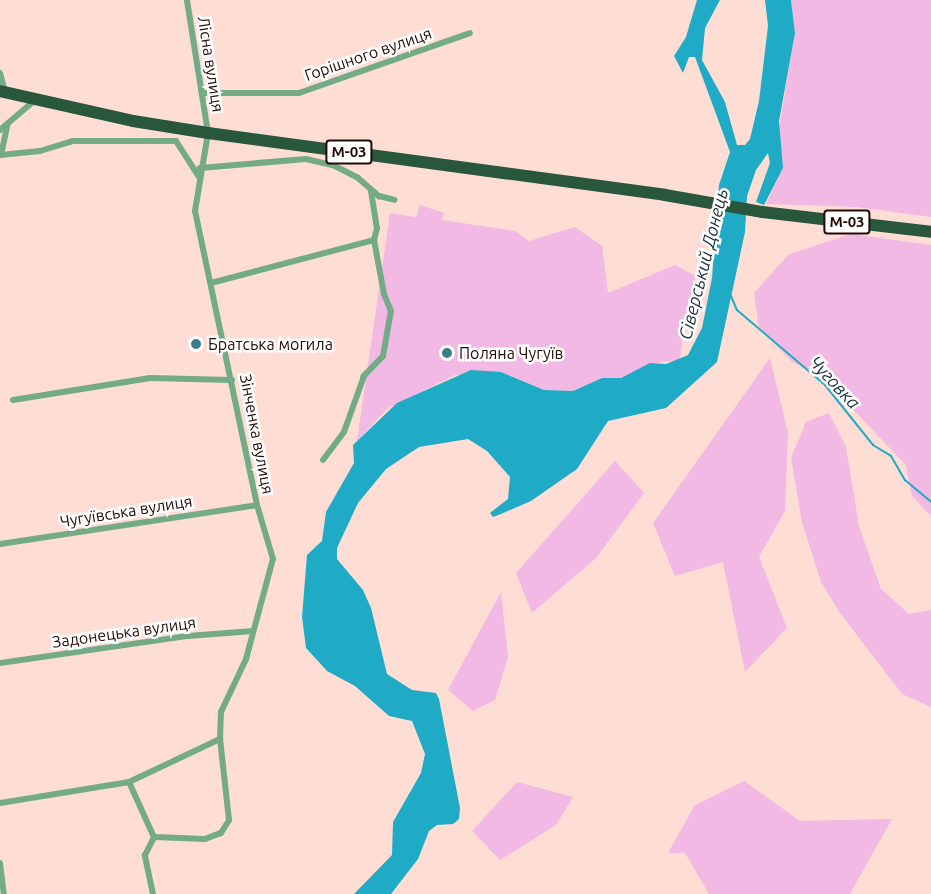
<!DOCTYPE html>
<meta charset="utf-8">
<style>
body{margin:0}
#map{position:relative;width:931px;height:894px;overflow:hidden;background:#fdddd4;font-family:Ubuntu,sans-serif}
div>[style]{position:absolute}
[style*='--x']{left:calc(var(--x)*1px);top:calc(var(--y)*1px);width:calc(var(--w)*1px);rotate:calc(var(--a)*1deg)}
.green>*{inset:0;background:#f1b9e3}
.water>*{inset:0;background:#1faac6}
.stream>*{height:2px;margin:-1px;padding:0 1px;transform-origin:1px;border-radius:1px;background:#1faac6}
.street>*{height:6px;margin:-3px;padding:0 3px;transform-origin:3px;border-radius:3px;background:#74ab87}
.highway>*{height:12px;margin:-6px;padding:0 6px;transform-origin:6px;border-radius:6px;background:#28573b}
.dots>*{width:16px;height:16px;translate:-50% -50%;box-sizing:border-box;border:3px solid #fff;border-radius:50%}
span{translate:-50% -50%;white-space:nowrap;text-align:center;line-height:1.15;-webkit-text-stroke:5px #fff;paint-order:stroke}
.shield-label span{padding:2px 4px;background:#fff;border:2px solid;border-radius:4px;-webkit-text-stroke-width:0}
.shield-label{font-size:15px;color:#240a04;font-weight:700}
.street-label{font-size:16px;color:#240a04}
.poi-label{font-size:16px;color:#240a04}
.left{translate:0 -50%;text-align:left}
.water-label{font-size:18px;color:#1f343a;font-style:italic}
</style>
<div id="map">
<div class="green">
<i style="clip-path:polygon(791px 0,931px 0,931px 217px,857px 207px,766px 204px,783px 168px,779px 129px,795px 33px)"></i>
<i style="clip-path:polygon(420px 205px,444px 213px,442px 220px,515px 231px,529px 241px,575px 227px,602px 246px,608px 293px,675px 265px,696px 276px,685px 317px,680px 360px,655px 363px,621px 378px,602px 378px,573px 391px,544px 390px,501px 372px,455px 375px,387px 409px,357px 441px,390px 213px,416px 217px)"></i>
<i style="clip-path:polygon(850px 234px,931px 245px,931px 516px,912px 496px,906px 465px,820px 375px,792px 362px,759px 328px,754px 293px,788px 255px)"></i>
<i style="clip-path:polygon(770px 358px,788px 433px,785px 511px,759px 557px,787px 628px,745px 672px,723px 562px,675px 576px,653px 523px)"></i>
<i style="clip-path:polygon(829px 413px,846px 447px,859px 526px,881px 589px,909px 614px,931px 610px,931px 707px,902px 694px,840px 613px,821px 582px,802px 522px,791px 458px,806px 422px)"></i>
<i style="clip-path:polygon(615px 461px,644px 493px,596px 558px,532px 613px,516px 573px)"></i>
<i style="clip-path:polygon(501px 592px,508px 657px,495px 700px,473px 711px,448px 690px)"></i>
<i style="clip-path:polygon(744px 781px,800px 821px,892px 819px,850px 894px,709px 894px,685px 853px,668px 853px,695px 805px)"></i>
<i style="clip-path:polygon(517px 782px,573px 797px,556px 825px,500px 860px,472px 831px)"></i>
</div>
<div class="water">
<i style="clip-path:polygon(697px 0,720px 0,705px 28px,702px 60px,725px 102px,737px 145px,745px 145px,750px 139px,759px 101px,768px 26px,765px 0,791px 0,795px 33px,779px 121px,783px 168px,764px 205px,756px 202px,770px 163px,768px 153px,756px 170px,747px 196px,745px 232px,717px 362px,666px 408px,608px 421px,577px 469px,531px 501px,501px 514px,493px 517px,490px 513px,508px 499px,510px 477px,487px 451px,468px 439px,419px 447px,386px 469px,358px 503px,337px 548px,337px 559px,363px 590px,371px 608px,387px 674px,412px 690px,436px 693px,439px 699px,460px 808px,459px 819px,453px 824px,437px 825px,429px 831px,418px 859px,391px 894px,354px 894px,392px 855px,393px 822px,421px 773px,425px 754px,412px 721px,389px 716px,355px 686px,327px 671px,306px 648px,302px 617px,307px 555px,322px 541px,326px 512px,354px 463px,353px 445px,397px 403px,471px 370px,501px 372px,544px 390px,573px 391px,602px 378px,621px 378px,650px 363px,666px 364px,688px 355px,702px 328px,712px 278px,719px 185px,730px 152px,695px 57px,689px 57px,683px 73px,674px 56px,686px 37px)"></i>
</div>
<div class="stream">
<i style="--x:731;--y:296;--w:15;--a:67"></i>
<i style="--x:737;--y:310;--w:116;--a:40.4"></i>
<i style="--x:825;--y:385;--w:77;--a:51.3"></i>
<i style="--x:873;--y:445;--w:21;--a:31"></i>
<i style="--x:891;--y:456;--w:28;--a:60"></i>
<i style="--x:905;--y:480;--w:34;--a:40"></i>
</div>
<div class="street">
<i style="--x:0;--y:73;--w:20;--a:75"></i>
<i style="--x:202;--y:93;--w:97;--a:0"></i>
<i style="--x:299;--y:93;--w:181;--a:-19.3"></i>
<i style="--x:0;--y:130;--w:45;--a:-40.5"></i>
<i style="--x:0;--y:155;--w:40;--a:-5.7"></i>
<i style="--x:40;--y:151;--w:34;--a:-17"></i>
<i style="--x:73;--y:141;--w:103;--a:0"></i>
<i style="--x:176;--y:141;--w:43;--a:57.4"></i>
<i style="--x:1;--y:155;--w:30;--a:-78"></i>
<i style="--x:200;--y:168;--w:106;--a:-4.9"></i>
<i style="--x:306;--y:159;--w:28;--a:13"></i>
<i style="--x:333;--y:165;--w:28;--a:27"></i>
<i style="--x:358;--y:178;--w:28;--a:41"></i>
<i style="--x:379;--y:196;--w:16;--a:14"></i>
<i style="--x:371;--y:191;--w:37;--a:81"></i>
<i style="--x:377;--y:228;--w:12;--a:104"></i>
<i style="--x:211;--y:283;--w:169;--a:-14.8"></i>
<i style="--x:374;--y:240;--w:55;--a:79.5"></i>
<i style="--x:384;--y:294;--w:18;--a:68"></i>
<i style="--x:391;--y:311;--w:46;--a:100.1"></i>
<i style="--x:383;--y:356;--w:28;--a:134"></i>
<i style="--x:364;--y:376;--w:59;--a:109.7"></i>
<i style="--x:344;--y:432;--w:35;--a:127"></i>
<i style="--x:13;--y:400;--w:139;--a:-9.1"></i>
<i style="--x:150;--y:378;--w:82;--a:1.4"></i>
<i style="--x:0;--y:544;--w:260;--a:-8.6"></i>
<i style="--x:0;--y:663;--w:190;--a:-8.2"></i>
<i style="--x:188;--y:636;--w:65;--a:-4.4"></i>
<i style="--x:129;--y:782;--w:60;--a:65.6"></i>
<i style="--x:0;--y:803;--w:131;--a:-9.2"></i>
<i style="--x:129;--y:782;--w:101;--a:-25.3"></i>
<i style="--x:0;--y:863;--w:31;--a:83"></i>
<i style="--x:153;--y:894;--w:40;--a:-102"></i>
<i style="--x:145;--y:855;--w:20;--a:-63"></i>
<i style="--x:154;--y:837;--w:51;--a:2.2"></i>
<i style="--x:205;--y:839;--w:17;--a:-21"></i>
<i style="--x:221;--y:833;--w:15;--a:-58"></i>
<i style="--x:229;--y:820;--w:81;--a:-96.3"></i>
<i style="--x:220;--y:739;--w:27;--a:-88"></i>
<i style="--x:221;--y:712;--w:59;--a:-64.7"></i>
<i style="--x:246;--y:659;--w:104;--a:-74.9"></i>
<i style="--x:273;--y:559;--w:56;--a:-106.5"></i>
<i style="--x:257;--y:505;--w:300;--a:-101.9"></i>
<i style="--x:195;--y:211;--w:79;--a:-80.5"></i>
<i style="--x:208;--y:133;--w:135;--a:-99"></i>
</div>
<div class="highway">
<i style="--x:0;--y:91;--w:136;--a:12.7"></i>
<i style="--x:133;--y:121;--w:76;--a:9.1"></i>
<i style="--x:208;--y:133;--w:461;--a:7.7"></i>
<i style="--x:665;--y:195;--w:98;--a:9.9"></i>
<i style="--x:762;--y:212;--w:170;--a:6.7"></i>
</div>
<div class="dots">
<i style="left:196px;top:344px;background:#3a7d8d"></i>
<i style="left:447px;top:353px;background:#3a7d8d"></i>
</div>
<div class="shield-label">
<span style="left:349px;top:152px">М-03</span>
<span style="left:847px;top:222px">М-03</span>
</div>
<div class="street-label">
<span style="left:368px;top:54px;rotate:-19deg">Горішного вулиця</span>
<span style="left:211px;top:64px;rotate:81deg">Лісна вулиця</span>
<span style="left:257px;top:434px;rotate:79deg">Зінченка вулиця</span>
<span style="left:126px;top:511px;rotate:-9deg">Чугуївська вулиця</span>
<span style="left:124px;top:632px;rotate:-8deg">Задонецька вулиця</span>
</div>
<div class="poi-label">
<span class="left" style="left:208px;top:344px">Братська могила</span>
<span class="left" style="left:459px;top:353px">Поляна Чугуїв</span>
</div>
<div class="water-label">
<span style="left:703px;top:264px;rotate:-76deg">Сіверський Донець</span>
<span style="left:835px;top:382px;rotate:47deg">Чуговка</span>
</div>
</div>
